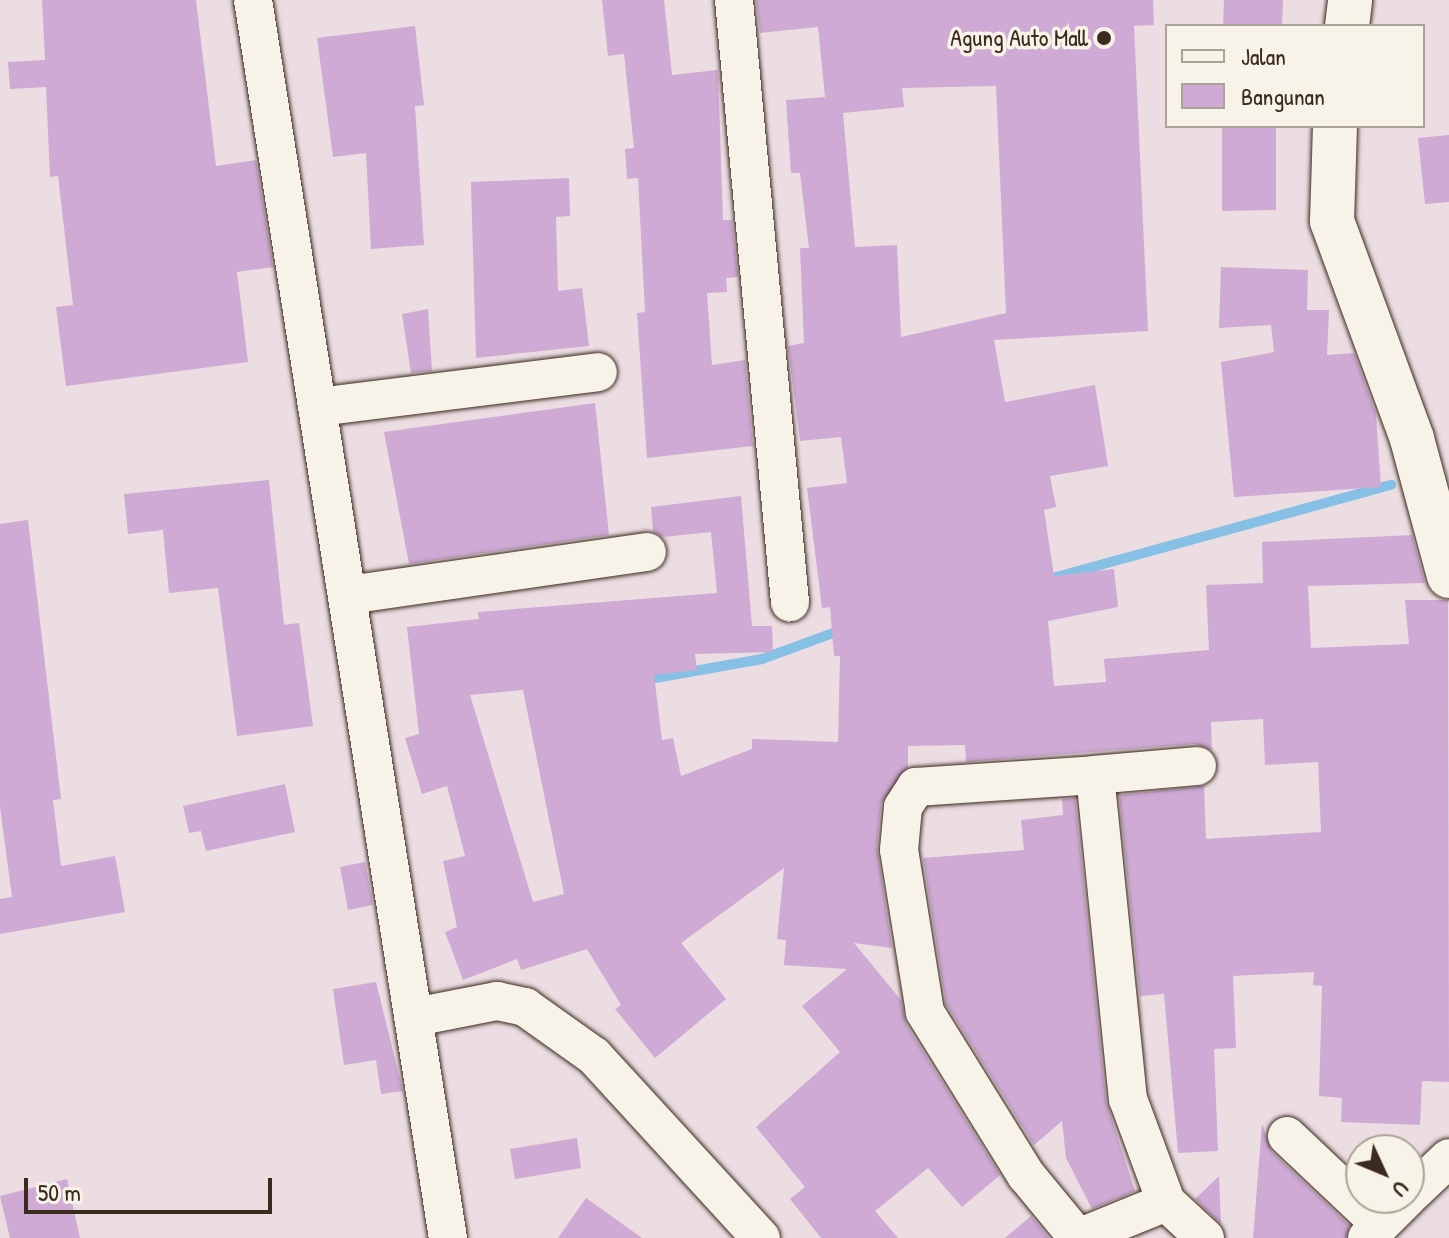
<!DOCTYPE html>
<style>
body{margin:0}
#map{position:relative;width:1449px;height:1238px;overflow:hidden;background:#ebdde2;font-family:"Patrick Hand",sans-serif}
div>[style]{position:absolute}
[style*='--x']{left:calc(var(--x)*1px);top:calc(var(--y)*1px);width:calc(var(--w)*1px);rotate:calc(var(--a)*1deg)}
.stream>*{height:10px;margin:-5px;padding:0 5px;transform-origin:5px;border-radius:5px;background:#86c0e5}
.building>*{inset:0;background:#ceaad4}
.roads{filter:drop-shadow(0 0 2px #3b2a1e) drop-shadow(0 0 2px #3b2a1e)}
.minor>*{height:38px;margin:-19px;padding:0 19px;transform-origin:19px;border-radius:19px;background:#f7f3e8}
.tertiary>*{height:44px;margin:-22px;padding:0 22px;transform-origin:22px;border-radius:22px;background:#f7f3e8}
.dots>*{width:22px;height:22px;translate:-50% -50%;box-sizing:border-box;border:4px solid #f7f3e8;border-radius:50%}
span{translate:-50% -50%;white-space:nowrap;text-align:center;line-height:1.15;-webkit-text-stroke:7px #f7f3e8;paint-order:stroke}
.poi-label{font-size:24px;color:#3b2a1e}
.right{translate:-100% -50%;text-align:right}
.legend{position:absolute;left:1165px;top:24px;width:260px;height:104px;box-sizing:border-box;background:#f7f3e8;border:2px solid #aca397;margin:0;padding:10px 14px;list-style:none;font-size:24px;color:#3b2a1e}
.legend li{display:flex;align-items:center;gap:16px;height:40px}
.legend b{width:40px;border:2px solid #aca397}
.north{position:absolute;left:1345px;top:1134px;width:80px;height:80px;box-sizing:border-box;background:#f7f3e8;border:2px solid #aca397;border-radius:50%;rotate:134deg;font-size:22px;font-weight:700;line-height:32px;text-align:center;color:#3b2a1e}
.north::after{content:'';display:block;margin:auto;width:28px;height:36px;background:#3b2a1e;clip-path:polygon(50% 0,100% 100%,50% 72%,0 100%)}
.scale{position:absolute;left:24px;top:1178px;width:248px;height:36px;box-sizing:border-box;border:4px solid #3b2a1e;border-top:0;padding-left:10px;font-size:24px;line-height:28px;white-space:nowrap;color:#3b2a1e;-webkit-text-stroke:6px #f7f3e8;paint-order:stroke}
</style>
<div id="map">
<div class="stream">
<i style="--x:1049;--y:579;--w:355;--a:-15.4"></i>
<i style="--x:644;--y:680;--w:120;--a:-10.1"></i>
<i style="--x:762;--y:659;--w:87;--a:-20.1"></i>
</div>
<div class="building">
<i style="clip-path:polygon(42px 0,196px 0,216px 166px,256px 160px,273px 267px,237px 272px,248px 362px,66px 386px,56px 307px,73px 305px,58px 176px,50px 177px,46px 87px,10px 89px,8px 62px,45px 60px)"></i>
<i style="clip-path:polygon(602px 0,664px 0,672px 75px,718px 70px,723px 220px,732px 220px,738px 277px,726px 278px,727px 292px,707px 293px,712px 365px,745px 360px,753px 446px,647px 458px,637px 313px,645px 312px,638px 178px,627px 179px,625px 149px,634px 148px,624px 54px,608px 56px)"></i>
<i style="clip-path:polygon(evenodd,756px 0,1153px 0,1154px 25px,1134px 26px,1148px 331px,994px 340px,1005px 402px,1095px 385px,1108px 466px,1050px 476px,1056px 507px,1044px 510px,1054px 576px,1114px 569px,1118px 607px,1048px 621px,1054px 686px,1106px 682px,1104px 659px,1209px 650px,1206px 585px,1263px 583px,1262px 542px,1412px 535px,1425px 583px,1308px 586px,1311px 648px,1409px 644px,1405px 600px,1448px 600px,1449px 1082px,1422px 1081px,1420px 1125px,1341px 1122px,1342px 1098px,1319px 1096px,1322px 986px,1313px 985px,1314px 972px,1233px 976px,1236px 1048px,1214px 1049px,1218px 1151px,1178px 1153px,1164px 994px,1140px 996px,1119px 795px,1204px 786px,1206px 839px,1321px 832px,1318px 762px,1265px 765px,1263px 719px,1211px 722px,1212px 750px,1195px 744px,966px 762px,965px 745px,908px 746px,908px 767px,881px 804px,877px 848px,892px 948px,854px 943px,901px 1000px,906px 1024px,1000px 1175px,962px 1207px,928px 1168px,875px 1211px,898px 1238px,821px 1238px,790px 1199px,805px 1187px,756px 1127px,840px 1052px,802px 1006px,847px 969px,784px 965px,786px 940px,777px 939px,784px 868px,681px 943px,726px 999px,655px 1058px,615px 1009px,621px 1005px,587px 949px,521px 970px,517px 959px,463px 980px,445px 932px,457px 927px,443px 861px,465px 856px,447px 786px,422px 794px,405px 738px,419px 734px,407px 627px,479px 619px,478px 612px,717px 593px,711px 532px,663px 537px,653px 531px,651px 507px,741px 496px,752px 626px,772px 626px,773px 652px,695px 654px,697px 670px,654px 675px,662px 740px,673px 738px,681px 776px,752px 749px,752px 739px,838px 742px,840px 656px,834px 656px,830px 607px,822px 608px,807px 488px,847px 483px,841px 437px,800px 441px,788px 346px,804px 343px,800px 248px,809px 248px,800px 173px,791px 173px,786px 100px,825px 97px,818px 27px,760px 33px,756px 0,996px 86px,1006px 313px,901px 337px,897px 245px,855px 247px,843px 113px,904px 107px,902px 88px,996px 86px,756px 0,523px 690px,564px 894px,533px 902px,470px 695px,523px 690px)"></i>
<i style="clip-path:polygon(1224px 0,1283px 0,1282px 26px,1223px 26px)"></i>
<i style="clip-path:polygon(415px 26px,424px 105px,415px 106px,424px 245px,371px 249px,366px 153px,333px 157px,317px 38px)"></i>
<i style="clip-path:polygon(1222px 126px,1276px 126px,1276px 210px,1222px 211px)"></i>
<i style="clip-path:polygon(1449px 135px,1449px 202px,1425px 204px,1418px 138px)"></i>
<i style="clip-path:polygon(569px 178px,570px 216px,556px 217px,558px 291px,582px 288px,589px 346px,476px 358px,471px 182px)"></i>
<i style="clip-path:polygon(1221px 267px,1308px 270px,1307px 310px,1329px 310px,1327px 355px,1354px 353px,1376px 414px,1381px 487px,1234px 497px,1221px 362px,1274px 352px,1271px 325px,1219px 328px)"></i>
<i style="clip-path:polygon(428px 309px,432px 371px,411px 373px,402px 314px)"></i>
<i style="clip-path:polygon(595px 403px,609px 535px,409px 564px,384px 432px)"></i>
<i style="clip-path:polygon(269px 480px,284px 625px,299px 623px,313px 726px,237px 736px,218px 588px,169px 593px,163px 530px,128px 534px,124px 494px)"></i>
<i style="clip-path:polygon(28px 520px,61px 799px,53px 800px,61px 866px,115px 856px,125px 912px,0 934px,0 899px,12px 897px,0 807px,0 524px)"></i>
<i style="clip-path:polygon(285px 784px,295px 832px,206px 851px,201px 831px,189px 833px,183px 806px)"></i>
<i style="clip-path:polygon(1075px 798px,1106px 1101px,1135px 1191px,1092px 1209px,1066px 1158px,1062px 1121px,1034px 1145px,946px 1004px,923px 858px,1024px 850px,1021px 820px,1063px 815px,1062px 799px)"></i>
<i style="clip-path:polygon(365px 862px,373px 905px,348px 910px,340px 867px)"></i>
<i style="clip-path:polygon(376px 982px,403px 1091px,381px 1094px,376px 1060px,344px 1065px,333px 989px)"></i>
<i style="clip-path:polygon(1262px 1124px,1272px 1152px,1350px 1226px,1346px 1238px,1253px 1238px)"></i>
<i style="clip-path:polygon(577px 1138px,581px 1168px,515px 1179px,510px 1149px)"></i>
<i style="clip-path:polygon(1219px 1176px,1221px 1224px,1195px 1199px)"></i>
<i style="clip-path:polygon(67px 1179px,80px 1238px,10px 1238px,0 1196px)"></i>
<i style="clip-path:polygon(586px 1198px,642px 1238px,558px 1238px)"></i>
<i style="clip-path:polygon(1031px 1216px,1049px 1238px,1005px 1238px)"></i>
</div>
<div class="roads">
<div class="minor">
<i style="--x:253;--y:0;--w:1253;--a:81.05"></i>
<i style="--x:734;--y:0;--w:605;--a:84.69"></i>
<i style="--x:318;--y:407;--w:282;--a:-7.1"></i>
<i style="--x:348;--y:595;--w:302;--a:-8.2"></i>
<i style="--x:1197;--y:766;--w:102;--a:175"></i>
<i style="--x:1095;--y:775;--w:326;--a:84.2"></i>
<i style="--x:1128;--y:1099;--w:110;--a:69.7"></i>
<i style="--x:1166;--y:1202;--w:53;--a:42.7"></i>
<i style="--x:415;--y:1017;--w:84;--a:-11"></i>
<i style="--x:497;--y:1001;--w:29;--a:12"></i>
<i style="--x:525;--y:1007;--w:85;--a:35.4"></i>
<i style="--x:594;--y:1056;--w:247;--a:47.5"></i>
<i style="--x:1287;--y:1136;--w:128;--a:43.4"></i>
<i style="--x:1409;--y:1196;--w:55;--a:-43.5"></i>
<i style="--x:1078;--y:1238;--w:82;--a:-129.5"></i>
<i style="--x:1026;--y:1175;--w:192;--a:-121.8"></i>
<i style="--x:925;--y:1012;--w:164;--a:-99.1"></i>
<i style="--x:899;--y:850;--w:43;--a:-84.7"></i>
<i style="--x:903;--y:807;--w:24;--a:-57"></i>
<i style="--x:916;--y:787;--w:179;--a:-3.8"></i>
<i style="--x:1078;--y:1238;--w:95;--a:-22.2"></i>
<i style="--x:1367;--y:1238;--w:57;--a:-45"></i>
</div>
<div class="tertiary">
<i style="--x:1347;--y:26;--w:26;--a:-83"></i>
<i style="--x:1335;--y:126;--w:95;--a:91.8"></i>
<i style="--x:1332;--y:221;--w:232;--a:69.8"></i>
<i style="--x:1412;--y:439;--w:142;--a:74.9"></i>
</div>
</div>
<div class="dots">
<i style="left:1104px;top:38px;background:#3b2a1e"></i>
</div>
<div class="poi-label">
<span class="right" style="left:1088px;top:38px">Agung Auto Mall</span>
</div>
<ul class="legend">
<li><b style="height:10px;background:#f7f3e8"></b>Jalan</li>
<li><b style="height:22px;background:#ceaad4"></b>Bangunan</li>
</ul>
<div class="north">U</div>
<div class="scale">50 m</div>
</div>
